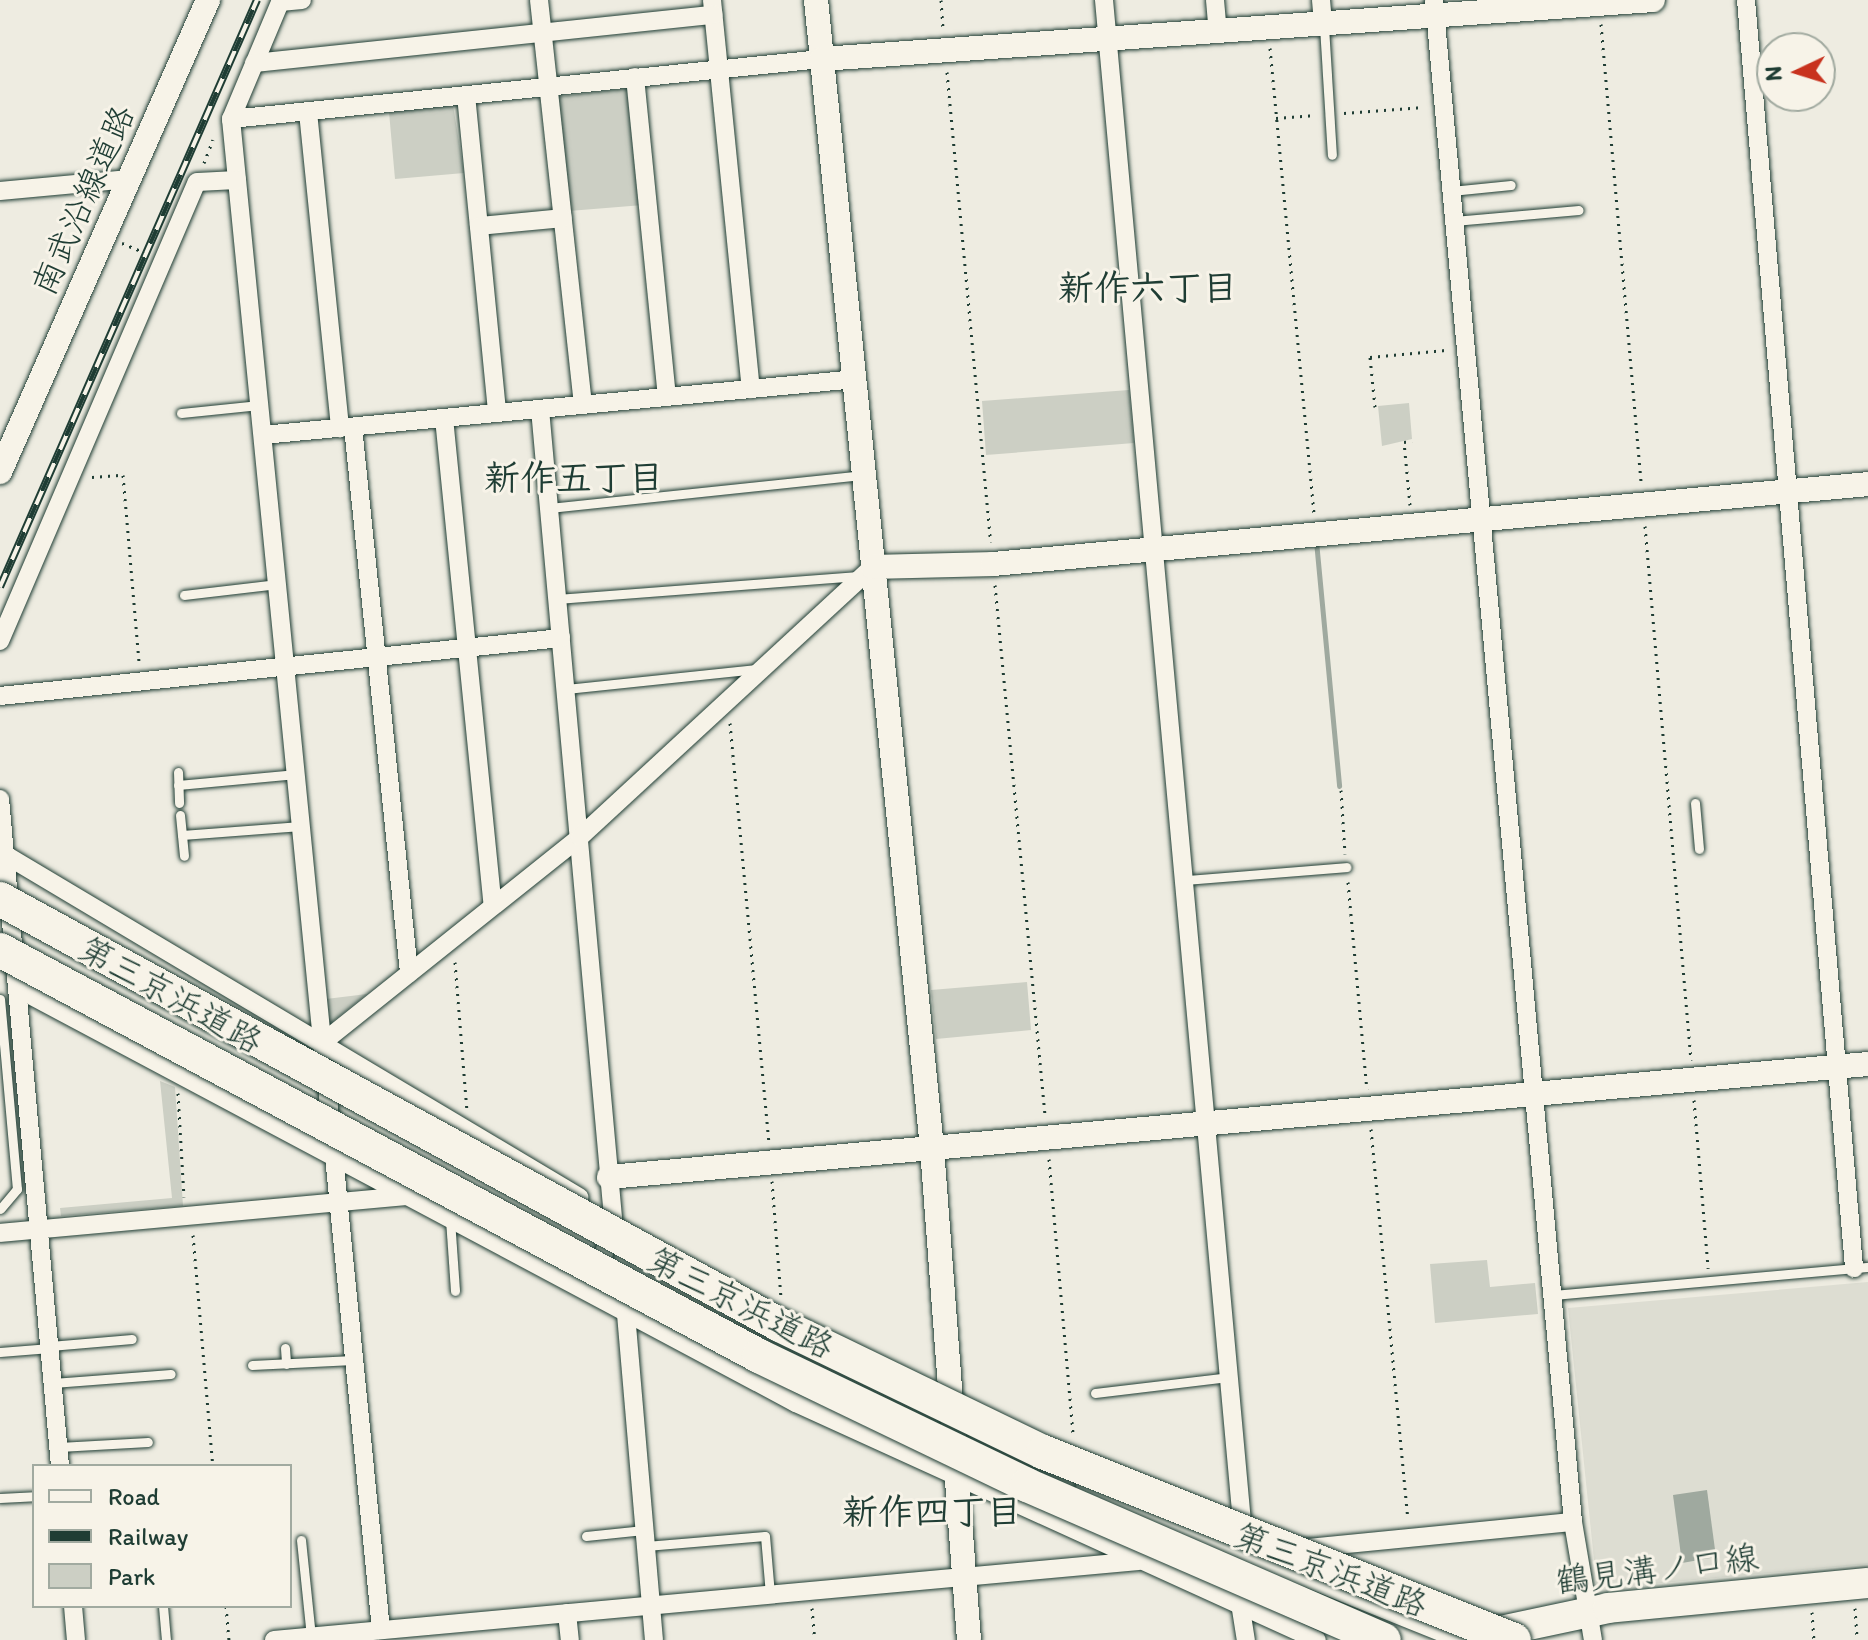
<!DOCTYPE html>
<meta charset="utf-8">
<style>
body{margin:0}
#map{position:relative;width:1868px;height:1640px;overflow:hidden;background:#eeece1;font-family:Itim,"Klee One",sans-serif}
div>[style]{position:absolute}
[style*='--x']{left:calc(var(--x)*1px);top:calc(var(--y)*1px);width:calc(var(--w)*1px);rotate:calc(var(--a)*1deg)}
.built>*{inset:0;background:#ddddd2}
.green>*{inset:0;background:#cccfc4}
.water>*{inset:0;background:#9fa99f}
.stream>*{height:5px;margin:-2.5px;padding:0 2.5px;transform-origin:2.5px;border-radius:2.5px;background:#9fa99f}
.path>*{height:3px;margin-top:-1.5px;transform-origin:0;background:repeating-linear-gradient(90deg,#1f3d34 0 2px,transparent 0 8px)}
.roads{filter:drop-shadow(0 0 2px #1f3d34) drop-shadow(0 0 2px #1f3d34)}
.service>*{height:9px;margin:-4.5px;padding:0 4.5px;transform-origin:4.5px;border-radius:4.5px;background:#f7f3e8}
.minor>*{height:18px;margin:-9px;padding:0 9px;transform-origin:9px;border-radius:9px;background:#f7f3e8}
.tertiary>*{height:24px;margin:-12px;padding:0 12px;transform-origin:12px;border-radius:12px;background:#f7f3e8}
.primary>*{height:30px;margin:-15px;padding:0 15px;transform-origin:15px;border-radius:15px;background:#f7f3e8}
.rail>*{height:8px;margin-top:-4px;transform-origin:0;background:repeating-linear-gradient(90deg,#f7f3e8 0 15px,#1f3d34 0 30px);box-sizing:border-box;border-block:2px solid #1f3d34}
.bridges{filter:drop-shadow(0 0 2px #1f3d34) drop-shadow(0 0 2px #1f3d34)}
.motorway-bridge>*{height:34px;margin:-17px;padding:0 17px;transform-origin:17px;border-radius:17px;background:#f7f3e8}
span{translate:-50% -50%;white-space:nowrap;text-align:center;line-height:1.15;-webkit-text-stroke:6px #f7f3e8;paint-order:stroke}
.street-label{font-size:34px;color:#1f3d34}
.neighbourhood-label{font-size:36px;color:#1f3d34;font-weight:700}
.legend{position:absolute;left:32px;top:1464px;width:260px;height:144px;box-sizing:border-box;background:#f7f3e8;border:2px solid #a1aaa0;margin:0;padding:10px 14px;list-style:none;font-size:24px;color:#1f3d34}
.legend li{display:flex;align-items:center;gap:16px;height:40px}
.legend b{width:40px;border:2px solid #a1aaa0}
.north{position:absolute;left:1756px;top:32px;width:80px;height:80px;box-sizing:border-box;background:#f7f3e8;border:2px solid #a1aaa0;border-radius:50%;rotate:266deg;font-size:22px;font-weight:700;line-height:32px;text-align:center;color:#1f3d34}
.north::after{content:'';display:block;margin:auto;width:28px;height:36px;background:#c8321e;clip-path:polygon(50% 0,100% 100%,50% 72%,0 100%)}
</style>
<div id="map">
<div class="built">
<i style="clip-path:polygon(1868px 1282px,1868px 1564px,1597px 1589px,1568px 1308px)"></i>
</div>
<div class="green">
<i style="clip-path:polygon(629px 88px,643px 205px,569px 211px,557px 97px)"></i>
<i style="clip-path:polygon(453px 105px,464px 173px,395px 179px,389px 112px)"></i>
<i style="clip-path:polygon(1129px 390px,1134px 443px,986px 455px,982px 401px)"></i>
<i style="clip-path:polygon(1409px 403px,1412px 439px,1382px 446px,1378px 406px)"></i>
<i style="clip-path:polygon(1027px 982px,1031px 1030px,936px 1039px,931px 990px)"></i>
<i style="clip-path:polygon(367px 994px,332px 1022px,328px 1022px,326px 999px)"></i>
<i style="clip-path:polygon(160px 1081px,175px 1087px,183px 1206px,61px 1216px,60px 1208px,172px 1198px)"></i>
<i style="clip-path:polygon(1487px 1260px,1490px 1287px,1535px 1283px,1538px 1314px,1435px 1323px,1430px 1264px)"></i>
</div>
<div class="water">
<i style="clip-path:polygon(1707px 1490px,1716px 1557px,1682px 1563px,1673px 1495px)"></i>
</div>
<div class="stream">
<i style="--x:1316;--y:541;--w:246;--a:84.6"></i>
</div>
<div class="path">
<i style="--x:941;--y:0;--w:28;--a:86"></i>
<i style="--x:1601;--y:24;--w:460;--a:85"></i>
<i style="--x:1270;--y:48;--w:468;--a:84.6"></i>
<i style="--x:947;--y:72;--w:472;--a:84.7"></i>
<i style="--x:1344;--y:113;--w:80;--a:-4.3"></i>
<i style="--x:1276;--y:118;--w:40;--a:-4.3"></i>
<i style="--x:204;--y:163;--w:25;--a:-69"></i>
<i style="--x:122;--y:243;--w:28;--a:23"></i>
<i style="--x:1375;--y:407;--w:50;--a:-95.7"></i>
<i style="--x:1370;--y:357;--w:76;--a:-5.3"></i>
<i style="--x:92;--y:477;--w:31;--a:-4"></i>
<i style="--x:123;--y:475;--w:189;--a:85.1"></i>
<i style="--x:1410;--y:505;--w:63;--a:-95.4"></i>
<i style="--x:1404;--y:442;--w:8;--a:-7"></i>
<i style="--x:1645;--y:526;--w:536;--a:85.08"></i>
<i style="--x:995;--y:585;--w:532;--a:84.61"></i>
<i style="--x:730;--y:723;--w:421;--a:84.7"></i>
<i style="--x:1341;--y:790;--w:64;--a:86.4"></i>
<i style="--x:1348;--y:882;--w:208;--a:84.8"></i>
<i style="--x:455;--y:962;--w:148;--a:85.4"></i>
<i style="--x:178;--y:1093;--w:104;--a:86.7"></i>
<i style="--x:1694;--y:1100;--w:169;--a:85.2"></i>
<i style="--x:1371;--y:1129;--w:392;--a:84.6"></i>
<i style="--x:1049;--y:1159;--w:276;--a:85"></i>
<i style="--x:772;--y:1181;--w:116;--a:85.6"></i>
<i style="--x:193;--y:1235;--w:232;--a:85.1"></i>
<i style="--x:226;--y:1606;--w:34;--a:85"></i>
<i style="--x:812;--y:1608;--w:32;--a:85"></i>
<i style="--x:1855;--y:1608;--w:32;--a:86"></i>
<i style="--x:1812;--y:1612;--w:28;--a:86"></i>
</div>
<div class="roads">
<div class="service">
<i style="--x:1324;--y:26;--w:129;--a:86.5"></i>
<i style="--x:1451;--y:191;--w:60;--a:-5.7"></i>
<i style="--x:1454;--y:221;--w:125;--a:-5"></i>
<i style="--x:181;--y:413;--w:79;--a:-5.8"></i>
<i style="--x:549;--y:508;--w:317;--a:-6"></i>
<i style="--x:184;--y:595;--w:94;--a:-6.7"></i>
<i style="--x:558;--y:599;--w:300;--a:-4.4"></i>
<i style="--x:566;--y:689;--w:192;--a:-6"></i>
<i style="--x:178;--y:772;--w:31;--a:88"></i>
<i style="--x:178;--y:785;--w:119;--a:-5.3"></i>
<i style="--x:1695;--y:803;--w:46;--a:85"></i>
<i style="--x:180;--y:815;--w:41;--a:84.4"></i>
<i style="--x:182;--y:835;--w:119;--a:-4.3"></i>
<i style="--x:1186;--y:880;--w:161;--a:-4.6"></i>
<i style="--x:0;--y:999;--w:191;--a:84.9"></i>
<i style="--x:17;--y:1189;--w:26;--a:130"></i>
<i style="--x:450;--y:1219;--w:72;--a:86"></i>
<i style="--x:1552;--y:1295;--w:317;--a:-5.1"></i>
<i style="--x:50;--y:1346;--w:82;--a:-4.9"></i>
<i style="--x:285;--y:1348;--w:16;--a:86"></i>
<i style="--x:0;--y:1352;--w:50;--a:-4.6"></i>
<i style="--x:252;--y:1365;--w:101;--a:-2.8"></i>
<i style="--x:53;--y:1383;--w:118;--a:-4.4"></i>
<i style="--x:1095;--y:1393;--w:136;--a:-6.8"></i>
<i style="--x:59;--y:1447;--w:89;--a:-3.2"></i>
<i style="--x:0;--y:1498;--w:34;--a:-3"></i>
<i style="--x:586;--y:1536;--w:58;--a:-5.9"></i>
<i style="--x:301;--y:1540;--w:98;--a:84.1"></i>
<i style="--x:646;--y:1546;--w:119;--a:-4.8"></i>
<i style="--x:765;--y:1536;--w:58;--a:85.1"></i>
<i style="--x:163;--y:1606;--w:34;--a:85"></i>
</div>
<div class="minor">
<i style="--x:281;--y:0;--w:129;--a:112.8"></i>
<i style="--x:231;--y:119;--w:937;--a:84.36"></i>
<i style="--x:539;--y:0;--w:406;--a:83.8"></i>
<i style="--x:712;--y:0;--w:391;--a:84.3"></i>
<i style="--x:1104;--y:0;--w:1529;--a:84.82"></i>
<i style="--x:1215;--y:0;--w:32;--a:85"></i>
<i style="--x:1321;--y:0;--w:25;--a:85"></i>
<i style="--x:1434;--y:0;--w:1528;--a:84.78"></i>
<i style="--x:1573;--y:1522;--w:120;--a:80.4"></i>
<i style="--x:1746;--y:0;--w:1273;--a:85.13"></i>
<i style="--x:280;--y:2;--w:22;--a:-5"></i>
<i style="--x:254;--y:63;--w:462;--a:-6"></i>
<i style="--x:635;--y:77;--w:321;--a:84.3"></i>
<i style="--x:466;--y:95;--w:319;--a:84.4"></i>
<i style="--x:308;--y:112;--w:318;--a:84.2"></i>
<i style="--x:231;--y:119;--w:594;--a:-5.8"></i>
<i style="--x:0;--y:191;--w:130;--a:-5.3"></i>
<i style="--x:479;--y:226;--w:84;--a:-5.4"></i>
<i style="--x:540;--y:409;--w:812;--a:84.84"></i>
<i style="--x:613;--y:1218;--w:61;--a:104.3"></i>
<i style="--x:444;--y:418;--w:490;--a:84.3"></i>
<i style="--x:353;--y:427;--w:549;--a:84.14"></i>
<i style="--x:263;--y:435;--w:596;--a:-5.39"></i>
<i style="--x:0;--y:641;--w:499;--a:-66.8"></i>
<i style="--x:197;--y:182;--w:40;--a:-2.9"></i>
<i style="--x:0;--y:696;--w:564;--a:-5.9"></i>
<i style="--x:0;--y:799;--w:670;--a:84.86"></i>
<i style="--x:4;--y:854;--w:670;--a:30.82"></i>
<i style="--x:17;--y:988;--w:883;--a:28.05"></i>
<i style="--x:796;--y:1403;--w:572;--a:24.46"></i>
<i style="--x:322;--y:1043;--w:330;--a:-38.6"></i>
<i style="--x:580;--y:837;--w:398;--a:-42.7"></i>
<i style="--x:326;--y:1076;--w:557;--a:84.33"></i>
<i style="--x:0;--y:1233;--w:410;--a:-5.2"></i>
<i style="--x:626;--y:1314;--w:327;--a:85.1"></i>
<i style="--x:1307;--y:1548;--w:267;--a:-5.6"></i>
<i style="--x:1240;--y:1603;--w:37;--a:81"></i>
<i style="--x:73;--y:1606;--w:34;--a:85"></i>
<i style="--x:567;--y:1613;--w:27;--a:84"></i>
<i style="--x:274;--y:1640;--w:868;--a:-5.22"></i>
</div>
<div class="tertiary">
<i style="--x:816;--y:0;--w:1154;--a:84.23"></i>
<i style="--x:932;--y:1148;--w:493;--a:85.7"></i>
<i style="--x:822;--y:59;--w:833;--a:-4.06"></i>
<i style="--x:0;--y:472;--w:516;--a:-66.22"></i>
<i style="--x:873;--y:567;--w:120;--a:-1.4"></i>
<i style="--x:993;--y:564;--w:879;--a:-5.22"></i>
<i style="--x:609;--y:1177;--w:1264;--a:-5.13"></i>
<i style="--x:1088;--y:1487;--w:410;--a:21.9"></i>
</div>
<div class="primary">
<i style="--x:1458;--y:1640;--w:153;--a:-12"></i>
<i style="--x:1608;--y:1608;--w:261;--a:-5.5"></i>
</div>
</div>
<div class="rail">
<i style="--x:0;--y:587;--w:641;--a:-66.36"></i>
</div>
<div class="bridges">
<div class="motorway-bridge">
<i style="--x:0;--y:899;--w:889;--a:28.64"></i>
<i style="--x:780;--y:1325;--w:292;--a:25.8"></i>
<i style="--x:1043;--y:1452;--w:507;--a:21.76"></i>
<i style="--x:0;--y:950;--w:861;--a:28.14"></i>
<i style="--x:759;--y:1356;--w:297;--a:25.7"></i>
<i style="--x:1027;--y:1485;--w:389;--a:23.5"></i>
</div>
</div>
<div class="street-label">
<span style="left:83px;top:200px;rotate:-66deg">南武沿線道路</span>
<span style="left:171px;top:995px;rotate:29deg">第三京浜道路</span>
<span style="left:741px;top:1303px;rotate:27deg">第三京浜道路</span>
<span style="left:1657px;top:1569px;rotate:-7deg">鶴見溝ノ口線</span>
<span style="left:1331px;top:1570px;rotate:21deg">第三京浜道路</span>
</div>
<div class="neighbourhood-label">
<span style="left:1148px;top:288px">新作六丁目</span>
<span style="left:574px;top:478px">新作五丁目</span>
<span style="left:932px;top:1512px">新作四丁目</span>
</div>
<ul class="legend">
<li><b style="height:10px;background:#f7f3e8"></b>Road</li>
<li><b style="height:10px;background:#1f3d34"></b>Railway</li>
<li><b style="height:22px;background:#cccfc4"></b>Park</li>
</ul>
<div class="north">N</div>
</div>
